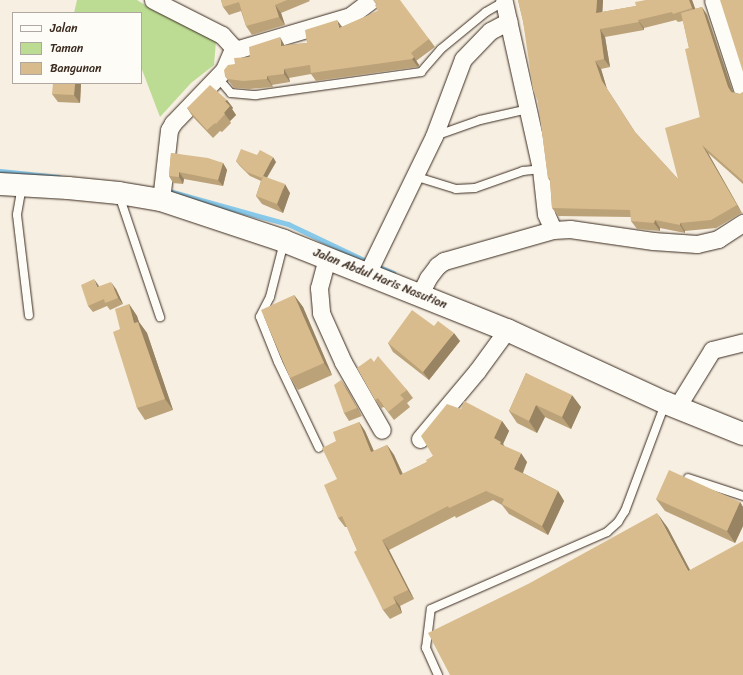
<!DOCTYPE html>
<style>
body{margin:0}
#map{position:relative;width:743px;height:675px;overflow:hidden;background:#f6efe2;font-family:Sriracha,sans-serif}
div>[style]{position:absolute}
[style*='--x']{left:calc(var(--x)*1px);top:calc(var(--y)*1px);width:calc(var(--w)*1px);rotate:calc(var(--a)*1deg)}
.green>*{inset:0;background:#bcdc94}
.stream>*{height:5px;margin:-2.5px;padding:0 2.5px;transform-origin:2.5px;border-radius:2.5px;background:#88c8e9}
.roads{filter:drop-shadow(0 0 1px #3b2a1e) drop-shadow(0 0 1px #3b2a1e)}
.lane>*{height:8px;margin:-4px;padding:0 4px;transform-origin:4px;border-radius:4px;background:#fdfcf7}
.street>*{height:17px;margin:-8.5px;padding:0 8.5px;transform-origin:8.5px;border-radius:8.5px;background:#fdfcf7}
.highway>*{height:22px;margin:-11px;padding:0 11px;transform-origin:11px;border-radius:11px;background:#fdfcf7}
.wall>*{inset:0;background:#bba279}
.shaded-wall>*{inset:0;background:#988463}
.building>*{inset:0;background:#d9bc8d}
span{translate:-50% -50%;white-space:nowrap;text-align:center;line-height:1.15;-webkit-text-stroke:3.5px #fdfcf7;paint-order:stroke}
.street-label{font-size:12px;color:#3b2a1e}
.legend{position:absolute;left:12px;top:12px;width:130px;height:72px;box-sizing:border-box;background:#fdfcf7;border:1px solid #afa8a0;margin:0;padding:5px 7px;list-style:none;font-size:12px;color:#3b2a1e}
.legend li{display:flex;align-items:center;gap:8px;height:20px}
.legend b{width:20px;border:1px solid #afa8a0}
</style>
<div id="map">
<div class="green">
<i style="clip-path:polygon(77px 0,137px 0,156px 12px,186px 23px,216px 41px,214px 65px,191px 83px,160px 117px,141px 67px,141px 13px,74px 13px)"></i>
</div>
<div class="stream">
<i style="--x:0;--y:171;--w:59;--a:5.8"></i>
<i style="--x:165;--y:190;--w:128;--a:15.5"></i>
<i style="--x:288;--y:224;--w:91;--a:25.4"></i>
<i style="--x:375;--y:265;--w:20;--a:24"></i>
</div>
<div class="roads">
<div class="lane">
<i style="--x:217;--y:77;--w:21;--a:49"></i>
<i style="--x:231;--y:93;--w:25;--a:5"></i>
<i style="--x:256;--y:95;--w:167;--a:-7.9"></i>
<i style="--x:421;--y:72;--w:30;--a:-49"></i>
<i style="--x:441;--y:49;--w:58;--a:-39.4"></i>
<i style="--x:486;--y:12;--w:22;--a:-30"></i>
<i style="--x:435;--y:136;--w:48;--a:-19.6"></i>
<i style="--x:480;--y:120;--w:49;--a:-12.9"></i>
<i style="--x:414;--y:176;--w:44;--a:17.2"></i>
<i style="--x:456;--y:189;--w:19;--a:-3"></i>
<i style="--x:475;--y:188;--w:51;--a:-19.5"></i>
<i style="--x:523;--y:171;--w:18;--a:-6"></i>
<i style="--x:22;--y:186;--w:29;--a:100"></i>
<i style="--x:17;--y:215;--w:101;--a:83.2"></i>
<i style="--x:119;--y:195;--w:129;--a:71.4"></i>
<i style="--x:284;--y:242;--w:57;--a:104.3"></i>
<i style="--x:270;--y:297;--w:22;--a:117"></i>
<i style="--x:260;--y:317;--w:48;--a:68.2"></i>
<i style="--x:278;--y:362;--w:95;--a:64.5"></i>
<i style="--x:688;--y:478;--w:58;--a:18.1"></i>
<i style="--x:438;--y:675;--w:30;--a:-114"></i>
<i style="--x:426;--y:648;--w:39;--a:-83"></i>
<i style="--x:431;--y:609;--w:192;--a:-23.6"></i>
<i style="--x:607;--y:532;--w:15;--a:-42"></i>
<i style="--x:618;--y:522;--w:13;--a:-58"></i>
<i style="--x:625;--y:511;--w:114;--a:-69.5"></i>
</div>
<div class="street">
<i style="--x:153;--y:0;--w:77;--a:26.9"></i>
<i style="--x:222;--y:35;--w:15;--a:48"></i>
<i style="--x:232;--y:46;--w:5;--a:90"></i>
<i style="--x:232;--y:51;--w:21;--a:113"></i>
<i style="--x:224;--y:70;--w:74;--a:133.9"></i>
<i style="--x:173;--y:123;--w:8;--a:120"></i>
<i style="--x:169;--y:130;--w:70;--a:96.5"></i>
<i style="--x:713;--y:0;--w:97;--a:71.9"></i>
<i style="--x:504;--y:2;--w:171;--a:77.5"></i>
<i style="--x:541;--y:169;--w:45;--a:83.7"></i>
<i style="--x:546;--y:214;--w:17;--a:66"></i>
<i style="--x:232;--y:51;--w:123;--a:-16.5"></i>
<i style="--x:350;--y:16;--w:26;--a:-37"></i>
<i style="--x:327;--y:258;--w:31;--a:105"></i>
<i style="--x:319;--y:288;--w:25;--a:85"></i>
<i style="--x:321;--y:313;--w:54;--a:65.8"></i>
<i style="--x:343;--y:362;--w:78;--a:60.2"></i>
<i style="--x:367;--y:274;--w:153;--a:-64.1"></i>
<i style="--x:434;--y:136;--w:82;--a:-69.4"></i>
<i style="--x:463;--y:59;--w:39;--a:-46"></i>
<i style="--x:490;--y:31;--w:21;--a:-28"></i>
<i style="--x:420;--y:294;--w:18;--a:-63"></i>
<i style="--x:428;--y:278;--w:15;--a:-53"></i>
<i style="--x:437;--y:266;--w:9;--a:-36"></i>
<i style="--x:444;--y:261;--w:113;--a:-15.9"></i>
<i style="--x:553;--y:230;--w:17;--a:-3"></i>
<i style="--x:570;--y:229;--w:84;--a:8.2"></i>
<i style="--x:653;--y:241;--w:44;--a:3.9"></i>
<i style="--x:697;--y:244;--w:22;--a:-13"></i>
<i style="--x:718;--y:239;--w:30;--a:-33"></i>
<i style="--x:677;--y:407;--w:67;--a:-58.4"></i>
<i style="--x:712;--y:350;--w:32;--a:-14"></i>
<i style="--x:420;--y:439;--w:89;--a:-50"></i>
<i style="--x:477;--y:371;--w:51;--a:-53.8"></i>
</div>
<div class="highway">
<i style="--x:0;--y:184;--w:68;--a:3.4"></i>
<i style="--x:68;--y:188;--w:51;--a:5.6"></i>
<i style="--x:119;--y:193;--w:43;--a:9.5"></i>
<i style="--x:161;--y:200;--w:130;--a:18.4"></i>
<i style="--x:284;--y:241;--w:240;--a:21.8"></i>
<i style="--x:507;--y:330;--w:175;--a:24.7"></i>
<i style="--x:666;--y:403;--w:83;--a:21.9"></i>
</div>
</div>
<div class="wall">
<i style="clip-path:polygon(221px 0,309px 0,310px 1px,281px 13px,285px 25px,252px 35px,246px 26px,241px 11px,229px 15px,223px 7px)"></i>
<i style="clip-path:polygon(373px 0,429px 39px,435px 47px,416px 61px,419px 65px,418px 67px,316px 81px,311px 74px,289px 78px,290px 82px,272px 85px,273px 87px,249px 89px,234px 88px,225px 76px,235px 64px,285px 45px,307px 43px,342px 27px,378px 11px,376px 4px)"></i>
<i style="clip-path:polygon(evenodd,518px 0,603px 0,602px 12px,636px 6px,646px 0,692px 0,695px 9px,702px 7px,707px 15px,733px 92px,740px 94px,743px 92px,743px 184px,708px 153px,742px 213px,716px 228px,685px 231px,685px 233px,660px 228px,660px 231px,637px 229px,631px 221px,631px 217px,558px 216px,552px 208px,550px 181px,548px 178px,538px 101px,523px 21px,518px 0,676px 20px,678px 22px,683px 21px,689px 48px,700px 117px,678px 179px,635px 132px,607px 89px,601px 69px,610px 67px,605px 37px,644px 30px,644px 28px,676px 20px)"></i>
<i style="clip-path:polygon(81px 83px,80px 103px,58px 102px,52px 94px)"></i>
<i style="clip-path:polygon(227px 100px,233px 108px,232px 109px,236px 115px,230px 121px,231px 123px,222px 132px,220px 131px,213px 138px,193px 117px,187px 108px)"></i>
<i style="clip-path:polygon(171px 153px,223px 163px,227px 170px,223px 186px,184px 179px,183px 184px,173px 183px,169px 176px)"></i>
<i style="clip-path:polygon(257px 155px,276px 162px,267px 178px,290px 193px,283px 213px,262px 204px,256px 196px,261px 181px,250px 176px,239px 165px,236px 161px)"></i>
<i style="clip-path:polygon(99px 287px,116px 289px,123px 304px,110px 310px,107px 306px,93px 312px,88px 306px)"></i>
<i style="clip-path:polygon(294px 295px,303px 307px,332px 375px,298px 390px,290px 378px)"></i>
<i style="clip-path:polygon(129px 304px,137px 316px,139px 322px,147px 333px,173px 410px,145px 420px,137px 408px,120px 329px)"></i>
<i style="clip-path:polygon(434px 326px,460px 341px,429px 380px,393px 352px,388px 343px)"></i>
<i style="clip-path:polygon(374px 362px,407px 390px,413px 398px,407px 403px,410px 407px,394px 420px,384px 407px,381px 408px,375px 400px)"></i>
<i style="clip-path:polygon(526px 373px,581px 407px,571px 429px,545px 417px,537px 433px,517px 423px,509px 411px)"></i>
<i style="clip-path:polygon(341px 380px,347px 389px,362px 416px,349px 421px,344px 413px)"></i>
<i style="clip-path:polygon(461px 409px,502px 421px,509px 431px,503px 444px,504px 446px,527px 462px,523px 473px,558px 491px,564px 501px,548px 535px,509px 514px,502px 505px,493px 500px,456px 518px,455px 516px,389px 550px,414px 599px,400px 606px,402px 613px,390px 619px,383px 610px,357px 550px,347px 527px,345px 527px,338px 518px,336px 441px,359px 422px,365px 431px,374px 451px,387px 445px,394px 455px,403px 474px,427px 462px,433px 456px)"></i>
<i style="clip-path:polygon(656px 499px,740px 502px,743px 507px,743px 526px,735px 543px,665px 511px)"></i>
</div>
<div class="shaded-wall">
<i style="clip-path:polygon(597px 0,603px 0,602px 21px,596px 13px)"></i>
<i style="clip-path:polygon(689px 0,692px 0,698px 16px,692px 8px)"></i>
<i style="clip-path:polygon(275px 5px,281px 13px,285px 25px,279px 17px)"></i>
<i style="clip-path:polygon(702px 7px,707px 15px,734px 95px,728px 87px)"></i>
<i style="clip-path:polygon(337px 20px,343px 28px,339px 28px)"></i>
<i style="clip-path:polygon(638px 20px,644px 28px,644px 30px,639px 22px)"></i>
<i style="clip-path:polygon(600px 29px,605px 37px,610px 67px,604px 59px)"></i>
<i style="clip-path:polygon(280px 37px,285px 46px,281px 46px)"></i>
<i style="clip-path:polygon(414px 57px,419px 65px,418px 67px,412px 59px)"></i>
<i style="clip-path:polygon(595px 61px,601px 69px,607px 89px,640px 139px,602px 81px)"></i>
<i style="clip-path:polygon(284px 69px,289px 78px,290px 82px,284px 74px)"></i>
<i style="clip-path:polygon(267px 76px,272px 85px,273px 87px,267px 79px)"></i>
<i style="clip-path:polygon(75px 83px,81px 83px,80px 103px,74px 95px)"></i>
<i style="clip-path:polygon(227px 100px,233px 108px,232px 109px,236px 115px,230px 121px,224px 113px,225px 101px)"></i>
<i style="clip-path:polygon(702px 145px,708px 153px,742px 213px,737px 205px)"></i>
<i style="clip-path:polygon(273px 157px,276px 162px,264px 182px,262px 178px)"></i>
<i style="clip-path:polygon(223px 163px,227px 170px,223px 186px,218px 180px)"></i>
<i style="clip-path:polygon(179px 172px,184px 179px,183px 184px,179px 177px)"></i>
<i style="clip-path:polygon(285px 184px,290px 193px,283px 213px,277px 204px)"></i>
<i style="clip-path:polygon(655px 220px,660px 228px,660px 231px,654px 223px)"></i>
<i style="clip-path:polygon(680px 223px,685px 231px,685px 233px,680px 225px)"></i>
<i style="clip-path:polygon(94px 279px,99px 286px,102px 294px,97px 287px)"></i>
<i style="clip-path:polygon(111px 282px,116px 289px,123px 304px,118px 298px)"></i>
<i style="clip-path:polygon(294px 295px,303px 307px,332px 375px,324px 363px)"></i>
<i style="clip-path:polygon(129px 304px,137px 316px,139px 322px,147px 333px,173px 410px,165px 399px,134px 323px)"></i>
<i style="clip-path:polygon(454px 333px,460px 341px,429px 380px,423px 372px)"></i>
<i style="clip-path:polygon(341px 380px,347px 389px,362px 416px,357px 408px)"></i>
<i style="clip-path:polygon(572px 395px,581px 407px,571px 429px,562px 417px)"></i>
<i style="clip-path:polygon(536px 405px,545px 417px,537px 433px,529px 421px)"></i>
<i style="clip-path:polygon(502px 421px,509px 431px,503px 444px,508px 451px,494px 438px)"></i>
<i style="clip-path:polygon(359px 422px,365px 431px,378px 461px,371px 452px)"></i>
<i style="clip-path:polygon(387px 445px,394px 455px,407px 484px,400px 475px)"></i>
<i style="clip-path:polygon(521px 453px,527px 462px,520px 479px,514px 469px)"></i>
<i style="clip-path:polygon(558px 491px,564px 501px,548px 535px,542px 526px)"></i>
<i style="clip-path:polygon(740px 502px,743px 507px,743px 526px,735px 543px,727px 531px)"></i>
<i style="clip-path:polygon(657px 513px,668px 528px,699px 587px,688px 571px)"></i>
<i style="clip-path:polygon(382px 540px,389px 550px,414px 599px,408px 590px)"></i>
<i style="clip-path:polygon(393px 597px,400px 606px,402px 613px,396px 603px)"></i>
</div>
<div class="building">
<i style="clip-path:polygon(221px 0,287px 0,275px 5px,279px 17px,246px 26px,239px 2px,223px 7px)"></i>
<i style="clip-path:polygon(373px 0,400px 0,429px 39px,411px 53px,414px 57px,412px 59px,311px 73px,310px 65px,284px 69px,284px 74px,267px 76px,267px 79px,243px 81px,228px 79px,225px 76px,224px 70px,228px 65px,235px 64px,234px 58px,250px 57px,249px 47px,280px 37px,281px 46px,307px 43px,305px 30px,337px 20px,339px 28px,378px 11px,375px 5px,377px 4px)"></i>
<i style="clip-path:polygon(518px 0,597px 0,596px 13px,636px 6px,635px 2px,646px 0,689px 0,692px 8px,673px 14px,672px 12px,638px 20px,639px 22px,600px 29px,604px 59px,595px 61px,602px 81px,634px 131px,678px 179px,665px 128px,700px 117px,685px 49px,689px 48px,681px 13px,702px 7px,728px 87px,731px 92px,740px 94px,743px 92px,743px 181px,702px 145px,737px 205px,711px 220px,680px 223px,680px 225px,655px 220px,654px 223px,631px 221px,630px 210px,552px 208px,550px 178px,548px 178px,538px 101px,533px 90px,523px 21px)"></i>
<i style="clip-path:polygon(720px 0,743px 0,743px 72px)"></i>
<i style="clip-path:polygon(53px 83px,75px 83px,74px 95px,52px 94px)"></i>
<i style="clip-path:polygon(210px 85px,227px 100px,225px 101px,230px 106px,224px 113px,225px 114px,216px 124px,215px 123px,207px 130px,187px 108px)"></i>
<i style="clip-path:polygon(241px 149px,257px 155px,260px 150px,273px 157px,262px 178px,247px 172px,236px 161px)"></i>
<i style="clip-path:polygon(171px 153px,208px 158px,223px 163px,218px 180px,179px 172px,179px 177px,169px 176px)"></i>
<i style="clip-path:polygon(263px 176px,285px 184px,277px 204px,256px 196px)"></i>
<i style="clip-path:polygon(94px 279px,97px 287px,111px 282px,118px 298px,105px 303px,104px 299px,88px 306px,81px 285px)"></i>
<i style="clip-path:polygon(294px 295px,324px 363px,290px 378px,261px 310px)"></i>
<i style="clip-path:polygon(129px 304px,134px 323px,138px 322px,165px 399px,137px 408px,113px 332px,120px 329px,115px 309px)"></i>
<i style="clip-path:polygon(412px 310px,434px 326px,438px 321px,454px 333px,423px 372px,388px 343px)"></i>
<i style="clip-path:polygon(378px 356px,407px 390px,400px 395px,404px 399px,388px 412px,378px 398px,375px 400px,357px 368px,371px 358px,374px 362px)"></i>
<i style="clip-path:polygon(526px 373px,572px 395px,562px 417px,536px 405px,529px 421px,509px 411px)"></i>
<i style="clip-path:polygon(341px 380px,357px 408px,344px 413px,334px 385px)"></i>
<i style="clip-path:polygon(464px 401px,502px 421px,494px 438px,501px 442px,500px 444px,521px 453px,514px 469px,558px 491px,542px 526px,502px 504px,504px 499px,486px 491px,449px 508px,448px 506px,382px 540px,408px 590px,393px 597px,396px 603px,383px 610px,354px 552px,357px 550px,342px 516px,338px 518px,324px 485px,337px 479px,322px 448px,336px 441px,333px 432px,359px 422px,371px 452px,387px 445px,400px 475px,427px 462px,426px 460px,433px 456px,421px 436px,447px 404px,461px 409px)"></i>
<i style="clip-path:polygon(669px 470px,740px 502px,727px 531px,656px 499px)"></i>
<i style="clip-path:polygon(657px 513px,688px 571px,743px 541px,743px 675px,450px 675px,428px 633px,528px 584px)"></i>
</div>
<div class="street-label">
<span style="left:380px;top:279px;rotate:22deg">Jalan Abdul Haris Nasution</span>
</div>
<ul class="legend">
<li><b style="height:5px;background:#fdfcf7"></b>Jalan</li>
<li><b style="height:11px;background:#bcdc94"></b>Taman</li>
<li><b style="height:11px;background:#d9bc8d"></b>Bangunan</li>
</ul>
</div>
